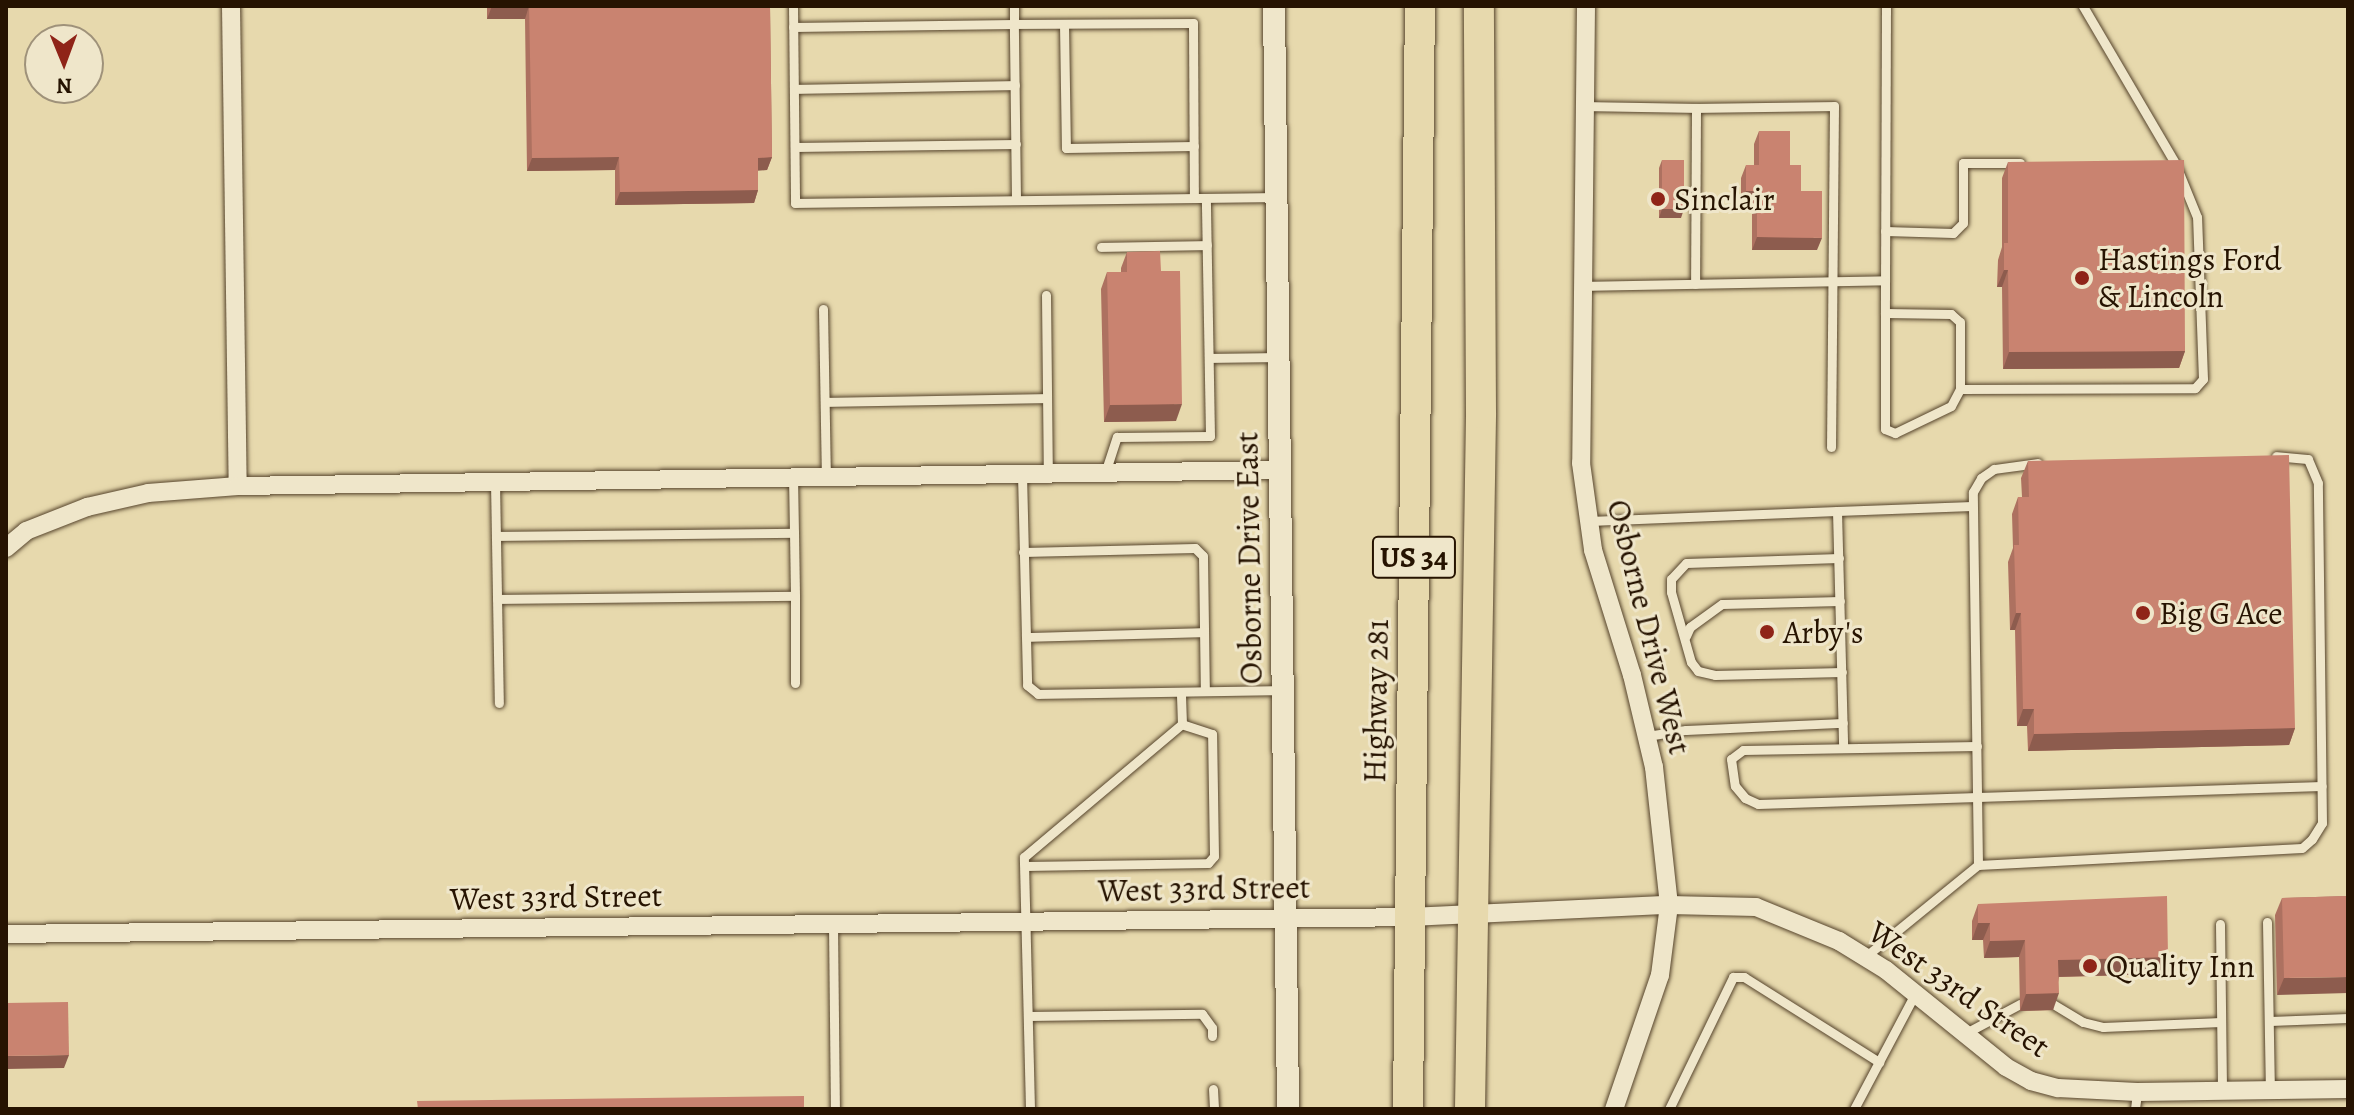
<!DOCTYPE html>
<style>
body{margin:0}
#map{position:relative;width:2354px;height:1115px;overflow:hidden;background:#e7d9ad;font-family:Alegreya,serif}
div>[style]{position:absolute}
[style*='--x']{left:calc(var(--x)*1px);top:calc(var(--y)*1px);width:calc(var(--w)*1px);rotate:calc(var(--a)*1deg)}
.roads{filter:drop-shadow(0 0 2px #56442c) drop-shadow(0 0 2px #56442c)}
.service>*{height:9px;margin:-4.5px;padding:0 4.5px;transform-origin:4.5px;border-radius:4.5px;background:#efe6ca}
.minor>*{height:18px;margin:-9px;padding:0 9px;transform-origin:9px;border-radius:9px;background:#efe6ca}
.tertiary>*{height:22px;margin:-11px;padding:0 11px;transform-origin:11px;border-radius:11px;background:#efe6ca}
.trunk>*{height:30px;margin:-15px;padding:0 15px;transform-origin:15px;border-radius:15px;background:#e7d9ad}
.wall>*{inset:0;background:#ad7160}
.shaded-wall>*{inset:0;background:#8d5c4e}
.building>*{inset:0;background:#c98370}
.dots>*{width:22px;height:22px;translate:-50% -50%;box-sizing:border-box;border:4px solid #efe6ca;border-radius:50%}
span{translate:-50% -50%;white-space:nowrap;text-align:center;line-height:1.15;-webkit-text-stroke:6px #efe6ca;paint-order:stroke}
.shield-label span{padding:2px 6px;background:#efe6ca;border:2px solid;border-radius:6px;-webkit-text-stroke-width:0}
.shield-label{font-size:30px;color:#261301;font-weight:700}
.poi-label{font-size:32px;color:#261301}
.left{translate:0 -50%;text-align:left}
.street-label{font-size:32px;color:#261301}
.frame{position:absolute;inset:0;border:8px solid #261301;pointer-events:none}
.north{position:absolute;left:24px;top:24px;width:80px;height:80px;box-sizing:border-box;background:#efe6ca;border:2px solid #9f927a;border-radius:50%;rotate:179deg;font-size:22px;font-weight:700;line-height:32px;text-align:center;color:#261301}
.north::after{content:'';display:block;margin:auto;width:28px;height:36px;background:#8f2418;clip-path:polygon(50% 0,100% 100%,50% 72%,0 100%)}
</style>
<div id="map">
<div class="roads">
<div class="service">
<i style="--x:793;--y:6;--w:197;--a:89.4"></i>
<i style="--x:795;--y:203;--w:481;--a:-0.7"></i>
<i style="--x:1886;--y:6;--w:307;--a:90.2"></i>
<i style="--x:1885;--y:313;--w:66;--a:0.9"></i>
<i style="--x:1951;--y:314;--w:12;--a:42"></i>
<i style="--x:1960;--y:322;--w:67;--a:90"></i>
<i style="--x:1960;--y:389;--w:235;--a:-0.2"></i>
<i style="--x:2195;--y:388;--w:12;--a:-48"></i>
<i style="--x:2203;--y:379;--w:162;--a:-92.1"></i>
<i style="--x:2197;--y:217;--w:58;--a:-112.2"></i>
<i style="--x:2175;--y:163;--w:182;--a:-120.4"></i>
<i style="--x:1064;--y:24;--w:124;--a:89.1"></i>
<i style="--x:1066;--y:148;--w:128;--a:-0.9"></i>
<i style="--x:793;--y:27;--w:221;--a:-0.8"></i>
<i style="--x:1014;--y:24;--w:18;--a:-90"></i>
<i style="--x:794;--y:89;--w:221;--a:-1"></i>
<i style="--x:1585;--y:106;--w:111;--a:1"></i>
<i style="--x:1696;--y:108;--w:176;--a:90.3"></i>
<i style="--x:1696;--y:108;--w:138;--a:-0.8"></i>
<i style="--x:1834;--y:106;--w:341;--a:90.5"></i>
<i style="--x:795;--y:147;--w:221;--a:-0.8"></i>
<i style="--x:1016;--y:200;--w:176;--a:-90.7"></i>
<i style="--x:1014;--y:24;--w:179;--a:-0.3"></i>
<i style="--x:1193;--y:23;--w:175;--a:89.7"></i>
<i style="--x:1885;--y:231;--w:68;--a:1.7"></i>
<i style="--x:1953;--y:233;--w:14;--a:-45"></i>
<i style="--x:1963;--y:223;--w:60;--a:-90"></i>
<i style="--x:1963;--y:163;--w:57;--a:0"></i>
<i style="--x:1101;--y:247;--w:106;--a:-1.1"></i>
<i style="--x:1583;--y:286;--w:301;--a:-1.1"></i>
<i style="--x:1046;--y:295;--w:179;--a:89.4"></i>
<i style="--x:823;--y:309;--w:168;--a:89"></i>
<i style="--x:1885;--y:313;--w:116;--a:90"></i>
<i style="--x:1885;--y:429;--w:11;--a:22"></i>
<i style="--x:1895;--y:433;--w:62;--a:-25.7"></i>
<i style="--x:1951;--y:406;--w:19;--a:-62"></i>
<i style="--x:1209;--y:358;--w:69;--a:-0.8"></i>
<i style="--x:825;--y:402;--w:222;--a:-1"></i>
<i style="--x:1105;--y:473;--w:38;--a:-72"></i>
<i style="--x:1117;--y:437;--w:93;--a:-0.6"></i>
<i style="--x:1210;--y:436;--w:238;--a:-91"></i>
<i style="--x:1022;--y:474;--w:211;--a:88.6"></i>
<i style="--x:1027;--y:685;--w:14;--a:39"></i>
<i style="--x:1038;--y:694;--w:245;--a:-0.9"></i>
<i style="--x:495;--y:482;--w:221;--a:89"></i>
<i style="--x:1837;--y:511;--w:135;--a:-2.1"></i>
<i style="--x:1589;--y:521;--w:248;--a:-2.3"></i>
<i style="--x:1837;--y:511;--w:236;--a:88.5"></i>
<i style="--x:496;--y:536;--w:298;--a:-0.6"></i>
<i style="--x:794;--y:533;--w:56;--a:-91"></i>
<i style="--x:1023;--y:552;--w:172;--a:-1.3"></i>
<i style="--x:1195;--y:548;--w:11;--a:45"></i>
<i style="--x:1203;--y:556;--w:135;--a:89.2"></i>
<i style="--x:1839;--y:558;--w:153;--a:178.1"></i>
<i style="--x:1686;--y:563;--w:22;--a:133"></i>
<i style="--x:1671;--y:579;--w:13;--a:90"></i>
<i style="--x:1671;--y:592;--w:73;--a:74.1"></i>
<i style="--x:1691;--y:662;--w:11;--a:52"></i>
<i style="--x:1698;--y:671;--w:17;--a:13"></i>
<i style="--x:1715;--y:675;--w:127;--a:-1.4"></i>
<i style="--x:795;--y:596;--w:87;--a:90"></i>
<i style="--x:497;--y:599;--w:298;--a:-0.6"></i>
<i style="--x:795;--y:596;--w:63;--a:-90.9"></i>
<i style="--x:1686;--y:636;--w:10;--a:-66"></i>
<i style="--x:1690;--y:627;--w:39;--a:-36"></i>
<i style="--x:1722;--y:604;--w:118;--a:-1.5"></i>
<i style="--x:1026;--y:637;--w:178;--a:-1.6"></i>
<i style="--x:1647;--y:736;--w:39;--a:-9"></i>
<i style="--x:1686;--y:730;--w:157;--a:-2.6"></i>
<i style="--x:1977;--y:746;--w:234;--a:179"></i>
<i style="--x:1743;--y:750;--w:15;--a:143"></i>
<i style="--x:1731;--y:759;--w:27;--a:82"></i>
<i style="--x:1735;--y:786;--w:16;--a:50"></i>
<i style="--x:1745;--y:798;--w:14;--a:25"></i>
<i style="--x:1758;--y:804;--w:564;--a:-1.83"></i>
<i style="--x:1978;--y:865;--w:373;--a:-90.8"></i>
<i style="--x:1973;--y:492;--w:16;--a:-60"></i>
<i style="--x:1981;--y:478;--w:16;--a:-35"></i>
<i style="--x:1994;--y:469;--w:44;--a:-7.8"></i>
<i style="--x:1025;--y:866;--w:183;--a:-0.9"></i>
<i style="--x:1208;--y:863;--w:9;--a:-49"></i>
<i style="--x:1214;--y:856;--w:122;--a:-90.9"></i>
<i style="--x:1212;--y:734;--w:32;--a:-162"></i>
<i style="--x:2267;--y:922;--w:168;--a:89"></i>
<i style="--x:833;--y:924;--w:185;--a:89.4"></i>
<i style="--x:2220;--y:924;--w:167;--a:89.3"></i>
<i style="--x:1865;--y:957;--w:146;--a:-39.2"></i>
<i style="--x:1978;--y:865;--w:324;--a:-3"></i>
<i style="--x:2302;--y:848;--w:13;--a:-42"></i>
<i style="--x:2312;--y:839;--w:19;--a:-58"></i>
<i style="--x:2322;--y:823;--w:340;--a:-90.7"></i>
<i style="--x:2318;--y:483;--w:26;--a:-113"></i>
<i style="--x:2308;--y:459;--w:32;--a:-175"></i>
<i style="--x:2053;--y:1004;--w:35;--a:31"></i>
<i style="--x:2083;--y:1022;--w:21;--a:14"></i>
<i style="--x:2103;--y:1027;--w:118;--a:-2.4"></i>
<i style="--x:1028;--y:1016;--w:174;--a:-0.7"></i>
<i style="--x:1202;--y:1014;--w:17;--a:54"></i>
<i style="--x:1212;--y:1028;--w:8;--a:90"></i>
<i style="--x:2270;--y:1021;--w:78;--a:-2.2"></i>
<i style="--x:1964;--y:1034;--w:64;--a:-28.2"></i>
<i style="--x:1213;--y:1089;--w:20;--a:87"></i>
<i style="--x:1030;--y:1109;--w:252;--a:-91.4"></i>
<i style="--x:1024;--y:857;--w:207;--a:-40.1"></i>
<i style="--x:1182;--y:724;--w:32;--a:-92"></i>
<i style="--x:1669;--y:1109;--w:147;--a:-64.1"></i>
<i style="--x:1733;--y:977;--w:11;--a:0"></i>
<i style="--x:1744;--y:977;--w:160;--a:32.2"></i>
<i style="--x:1854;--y:1109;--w:130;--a:-62.1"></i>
<i style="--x:2135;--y:1109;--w:17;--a:-83"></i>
</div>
<div class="minor">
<i style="--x:231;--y:6;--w:480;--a:89.2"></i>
<i style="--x:1586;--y:6;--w:457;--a:90.6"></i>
<i style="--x:1581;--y:463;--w:88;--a:82.1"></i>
<i style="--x:1593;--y:550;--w:131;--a:72.7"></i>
<i style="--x:1632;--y:675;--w:95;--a:76.6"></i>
<i style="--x:1654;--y:767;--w:139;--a:83.8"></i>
<i style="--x:1669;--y:905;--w:71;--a:97.3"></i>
<i style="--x:1660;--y:975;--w:142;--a:108.9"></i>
<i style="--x:6;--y:548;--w:26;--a:-40"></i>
<i style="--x:26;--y:531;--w:66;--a:-21.5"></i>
<i style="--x:87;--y:507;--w:63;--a:-12.9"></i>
<i style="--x:148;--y:493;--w:90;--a:-4.4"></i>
<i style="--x:238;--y:486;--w:1042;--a:-0.88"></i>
<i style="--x:6;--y:934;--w:1404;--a:-0.69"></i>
<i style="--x:1410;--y:917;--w:259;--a:-2.7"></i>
<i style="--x:1669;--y:905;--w:87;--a:1.3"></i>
<i style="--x:1756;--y:907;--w:90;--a:22.3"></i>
<i style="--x:1839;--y:941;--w:55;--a:31.7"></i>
<i style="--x:1886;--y:970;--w:154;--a:38.9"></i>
<i style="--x:2006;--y:1067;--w:29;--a:29"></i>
<i style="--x:2031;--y:1081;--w:28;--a:15"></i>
<i style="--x:2058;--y:1088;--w:79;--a:2.9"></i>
<i style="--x:2137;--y:1092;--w:211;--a:-0.8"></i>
</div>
<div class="tertiary">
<i style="--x:1274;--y:6;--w:1103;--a:89.27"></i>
</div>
<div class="trunk">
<i style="--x:1408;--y:1109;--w:1103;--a:-89.38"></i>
<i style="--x:1470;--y:1109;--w:696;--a:-89.09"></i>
<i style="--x:1481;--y:413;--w:407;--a:-90.3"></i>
</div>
</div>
<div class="wall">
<i style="clip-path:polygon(487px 6px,770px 6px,772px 157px,767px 170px,758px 170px,758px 190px,754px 203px,615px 205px,615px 170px,527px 171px,525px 19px,487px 19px)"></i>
<i style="clip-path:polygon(1759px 131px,1790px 165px,1801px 191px,1817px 250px,1752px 250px,1752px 204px,1741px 204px,1741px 178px,1746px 165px,1754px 165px,1754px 144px)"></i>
<i style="clip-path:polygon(1662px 160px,1681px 218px,1659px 218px,1659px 168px)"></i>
<i style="clip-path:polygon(2008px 162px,2185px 351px,2179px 368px,2003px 369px,2002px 287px,1997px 287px,1998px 260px,2002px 247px,2002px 178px)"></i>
<i style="clip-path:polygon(1127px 252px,1161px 271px,1176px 421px,1104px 422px,1101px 289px,1107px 272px,1121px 272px,1121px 268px)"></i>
<i style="clip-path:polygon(2028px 461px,2295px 728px,2289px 745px,2028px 751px,2027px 726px,2017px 726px,2015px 630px,2010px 630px,2008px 562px,2013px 548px,2012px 514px,2018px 497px,2022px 497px,2021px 478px)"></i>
<i style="clip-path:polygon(2348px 896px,2277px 995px,2275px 915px,2282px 898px)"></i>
<i style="clip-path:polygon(1978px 904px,2168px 957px,2162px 974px,2059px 977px,2053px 1010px,2020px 1011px,2019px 957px,1984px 958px,1983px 940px,1972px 940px,1972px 921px)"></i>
</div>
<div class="shaded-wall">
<i style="clip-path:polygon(492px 6px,529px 6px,525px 19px,487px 19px)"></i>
<i style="clip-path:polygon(619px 157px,615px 170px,527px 171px,532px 158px)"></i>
<i style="clip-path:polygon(772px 157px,767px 170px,754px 171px,758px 158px)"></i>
<i style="clip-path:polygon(758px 190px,754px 203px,615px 205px,620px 192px)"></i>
<i style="clip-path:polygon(1746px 191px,1757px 191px,1752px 204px,1741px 204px)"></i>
<i style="clip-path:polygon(1662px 209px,1684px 209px,1681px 218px,1659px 218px)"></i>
<i style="clip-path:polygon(1757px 237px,1822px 238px,1817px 250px,1752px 250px)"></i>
<i style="clip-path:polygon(2004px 270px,2008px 270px,2002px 287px,1997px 287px)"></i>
<i style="clip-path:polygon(2185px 351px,2179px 368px,2003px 369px,2009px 352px)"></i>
<i style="clip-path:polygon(1182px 404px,1176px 421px,1104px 422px,1110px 405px)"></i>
<i style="clip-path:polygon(2016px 613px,2021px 613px,2015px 630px,2010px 630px)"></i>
<i style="clip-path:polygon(2023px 709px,2034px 709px,2027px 726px,2017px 726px)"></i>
<i style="clip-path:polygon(2295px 728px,2289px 745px,2028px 751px,2034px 734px)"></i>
<i style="clip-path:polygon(1978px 923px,1990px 923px,1983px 940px,1972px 940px)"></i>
<i style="clip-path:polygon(2025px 940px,2019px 957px,1984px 958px,1990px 941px)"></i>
<i style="clip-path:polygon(2168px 957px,2162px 974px,2052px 977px,2058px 960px)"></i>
<i style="clip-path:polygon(2348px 977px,2348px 993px,2277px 995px,2284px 978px)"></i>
<i style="clip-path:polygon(2059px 993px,2053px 1010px,2020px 1011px,2026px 994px)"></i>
<i style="clip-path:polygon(69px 1055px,64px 1068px,6px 1069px,6px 1056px)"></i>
</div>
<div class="building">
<i style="clip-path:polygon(529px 6px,770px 6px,772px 157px,758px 158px,758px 190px,620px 192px,619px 157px,532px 158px)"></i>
<i style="clip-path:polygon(1759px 131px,1790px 131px,1790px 165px,1801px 165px,1801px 191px,1822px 191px,1822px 238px,1757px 237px,1757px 191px,1746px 191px,1746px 165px,1759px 165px)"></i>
<i style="clip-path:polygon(1662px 160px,1684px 160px,1684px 209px,1662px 209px)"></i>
<i style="clip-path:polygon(2184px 160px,2185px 351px,2009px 352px,2008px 270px,2004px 270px,2004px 243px,2008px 243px,2008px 162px)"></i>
<i style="clip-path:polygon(1160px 251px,1161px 271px,1180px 271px,1182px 404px,1110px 405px,1107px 272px,1127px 272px,1127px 252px)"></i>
<i style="clip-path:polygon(2289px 455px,2295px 728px,2034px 734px,2034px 709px,2023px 709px,2021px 613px,2016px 613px,2014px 545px,2019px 545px,2018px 497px,2029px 497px,2028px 461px)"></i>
<i style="clip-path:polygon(2167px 896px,2168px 957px,2058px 960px,2059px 993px,2026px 994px,2025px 940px,1990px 941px,1990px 923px,1978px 923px,1978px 904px)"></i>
<i style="clip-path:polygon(2348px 896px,2348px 977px,2284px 978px,2282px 898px)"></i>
<i style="clip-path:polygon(68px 1002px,69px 1055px,6px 1056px,6px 1003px)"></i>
<i style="clip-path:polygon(804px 1096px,804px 1109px,418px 1109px,417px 1101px)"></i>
</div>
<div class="dots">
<i style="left:1658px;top:199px;background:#8f2418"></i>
<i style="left:2082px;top:278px;background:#8f2418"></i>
<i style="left:2143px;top:613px;background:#8f2418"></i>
<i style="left:1767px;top:632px;background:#8f2418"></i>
<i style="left:2090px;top:966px;background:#8f2418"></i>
</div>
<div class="shield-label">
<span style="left:1414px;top:557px">US 34</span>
</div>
<div class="poi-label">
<span class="left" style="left:1674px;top:199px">Sinclair</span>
<span class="left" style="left:2098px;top:278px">Hastings Ford<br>&amp; Lincoln</span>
<span class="left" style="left:2159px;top:613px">Big G Ace</span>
<span class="left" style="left:1783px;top:632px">Arby's</span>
<span class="left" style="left:2106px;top:966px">Quality Inn</span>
</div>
<div class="street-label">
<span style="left:1249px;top:558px;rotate:-91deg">Osborne Drive East</span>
<span style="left:1649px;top:627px;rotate:76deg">Osborne Drive West</span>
<span style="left:1376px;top:701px;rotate:-89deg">Highway 281</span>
<span style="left:1204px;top:889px;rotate:-1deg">West 33rd Street</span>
<span style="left:556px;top:897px;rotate:-1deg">West 33rd Street</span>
<span style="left:1959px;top:989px;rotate:35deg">West 33rd Street</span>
</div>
<div class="frame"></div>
<div class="north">N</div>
</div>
